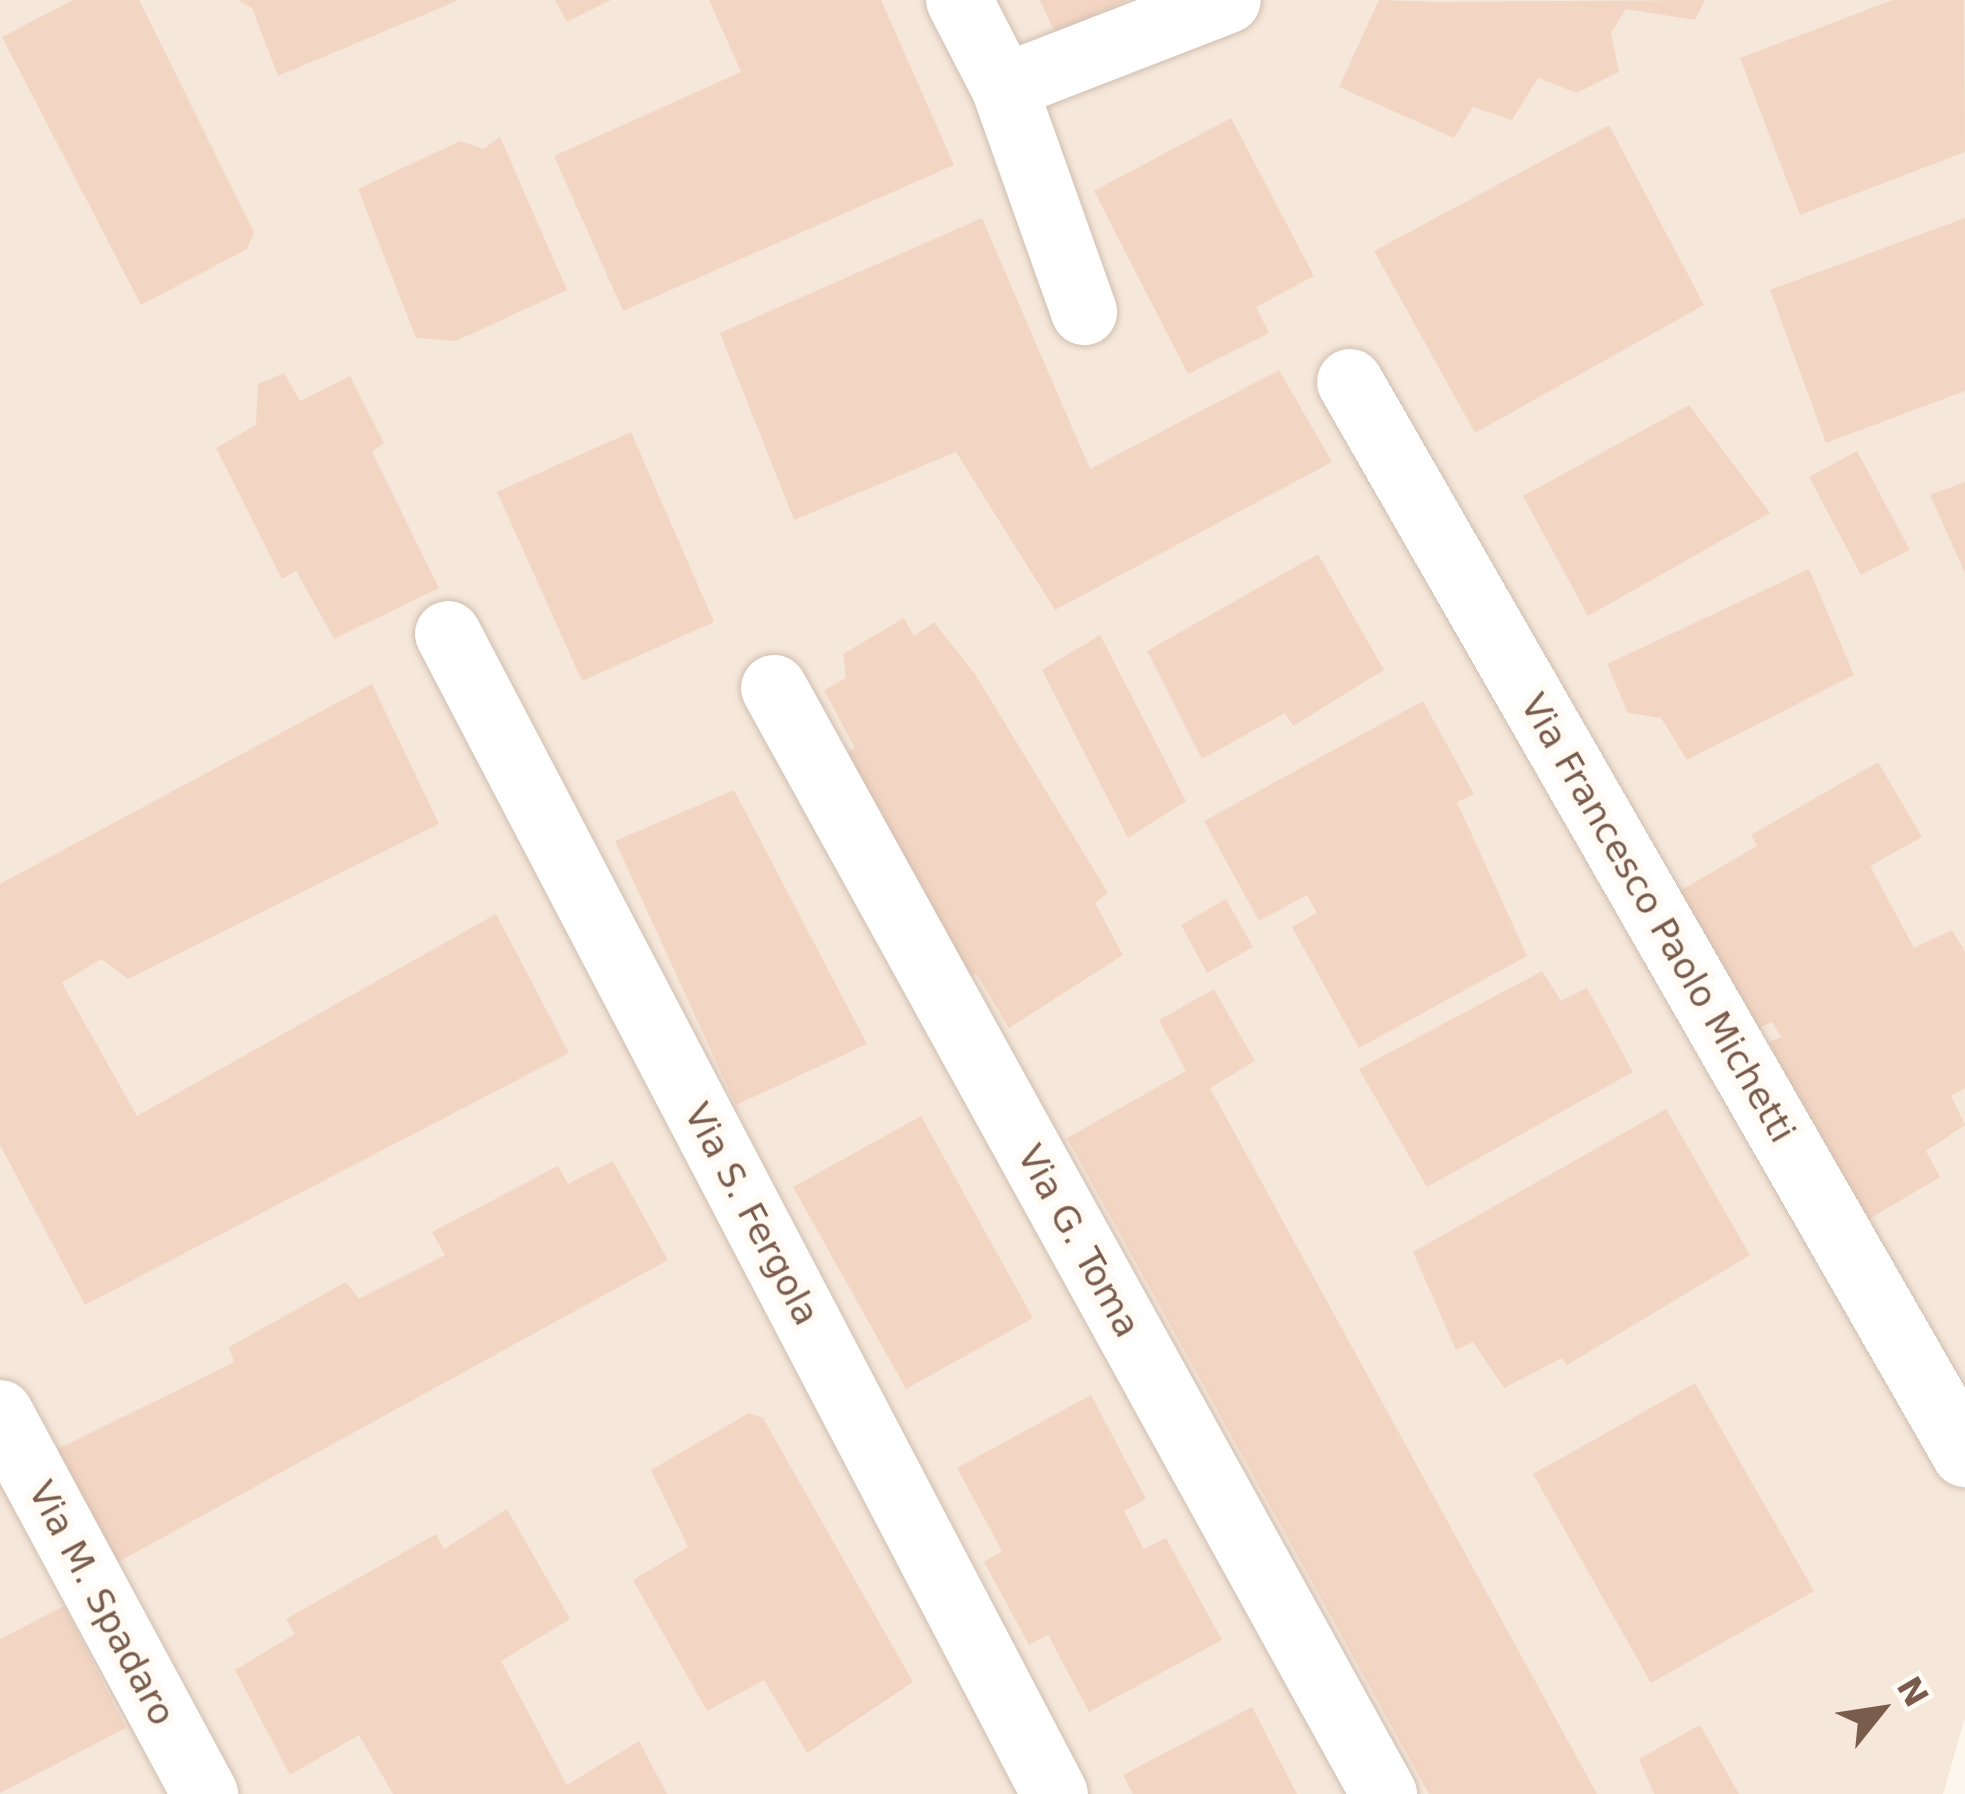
<!DOCTYPE html>
<style>
body{margin:0}
#map{position:relative;width:1965px;height:1794px;overflow:hidden;background:#fdf6ec;font-family:"DejaVu Sans",sans-serif}
div>[style]{position:absolute}
[style*='--x']{left:calc(var(--x)*1px);top:calc(var(--y)*1px);width:calc(var(--w)*1px);rotate:calc(var(--a)*1deg)}
.residential>*{inset:0;background:#f5e8da}
.building>*{inset:0;background:#f3d5c3}
.roads{filter:drop-shadow(0 0 3px #d1beb0) drop-shadow(0 0 3px #d1beb0)}
.minor>*{height:66px;margin:-33px;padding:0 33px;transform-origin:33px;border-radius:33px;background:#fff}
span{translate:-50% -50%;white-space:nowrap;text-align:center;line-height:1.15;-webkit-text-stroke:12px #fffaf3;paint-order:stroke}
.street-label{font-size:36px;color:#7a5c4d}
.north{position:absolute;left:1821px;top:1650px;width:120px;height:120px;-webkit-text-stroke:9px #fffaf3;paint-order:stroke;rotate:60deg;font-size:33px;font-weight:700;line-height:48px;text-align:center;color:#7a5c4d}
.north::after{content:'';display:block;margin:auto;width:42px;height:54px;background:#7a5c4d;clip-path:polygon(50% 0,100% 100%,50% 72%,0 100%)}
</style>
<div id="map">
<div class="residential">
<i style="clip-path:polygon(0 0,1965px 0,1965px 1718px,1943px 1794px,0 1794px)"></i>
</div>
<div class="building">
<i style="clip-path:polygon(73px 0,139px 0,254px 232px,247px 249px,141px 305px,2px 37px)"></i>
<i style="clip-path:polygon(238px 0,459px 0,278px 76px,252px 8px)"></i>
<i style="clip-path:polygon(555px 0,611px 0,567px 22px)"></i>
<i style="clip-path:polygon(709px 0,881px 0,954px 165px,623px 311px,554px 156px,741px 72px)"></i>
<i style="clip-path:polygon(1040px 0,1128px 0,1055px 33px)"></i>
<i style="clip-path:polygon(1379px 0,1438px 2px,1705px 0,1695px 20px,1626px 9px,1611px 33px,1619px 72px,1577px 93px,1538px 78px,1512px 120px,1473px 107px,1454px 138px,1339px 87px)"></i>
<i style="clip-path:polygon(1893px 0,1964px 0,1965px 152px,1800px 215px,1740px 58px)"></i>
<i style="clip-path:polygon(1231px 118px,1314px 276px,1256px 307px,1269px 333px,1188px 374px,1094px 191px)"></i>
<i style="clip-path:polygon(1609px 125px,1704px 305px,1475px 433px,1374px 251px)"></i>
<i style="clip-path:polygon(500px 137px,567px 290px,456px 341px,416px 338px,358px 189px,460px 141px,483px 149px)"></i>
<i style="clip-path:polygon(982px 218px,1090px 469px,1279px 370px,1332px 462px,1055px 610px,956px 452px,794px 520px,720px 333px)"></i>
<i style="clip-path:polygon(1965px 218px,1965px 391px,1826px 443px,1770px 290px)"></i>
<i style="clip-path:polygon(284px 373px,300px 401px,350px 376px,384px 443px,372px 452px,439px 588px,334px 639px,296px 571px,282px 579px,216px 448px,256px 425px,258px 384px)"></i>
<i style="clip-path:polygon(1689px 405px,1770px 513px,1588px 616px,1523px 496px)"></i>
<i style="clip-path:polygon(631px 432px,714px 622px,582px 681px,497px 492px)"></i>
<i style="clip-path:polygon(1857px 451px,1910px 550px,1861px 575px,1809px 477px)"></i>
<i style="clip-path:polygon(1965px 482px,1965px 573px,1930px 495px)"></i>
<i style="clip-path:polygon(1318px 554px,1384px 670px,1293px 726px,1285px 713px,1202px 759px,1147px 651px)"></i>
<i style="clip-path:polygon(1809px 569px,1854px 675px,1687px 760px,1661px 718px,1628px 713px,1607px 664px)"></i>
<i style="clip-path:polygon(904px 618px,914px 636px,934px 622px,975px 674px,1108px 893px,1095px 903px,1123px 955px,1009px 1028px,976px 973px,960px 981px,841px 756px,855px 748px,824px 690px,846px 678px,843px 654px)"></i>
<i style="clip-path:polygon(1100px 635px,1186px 801px,1128px 838px,1042px 670px)"></i>
<i style="clip-path:polygon(372px 684px,439px 824px,128px 979px,101px 959px,62px 983px,137px 1116px,496px 914px,569px 1053px,85px 1305px,0 1145px,0 884px)"></i>
<i style="clip-path:polygon(1423px 701px,1474px 794px,1457px 802px,1527px 956px,1359px 1048px,1292px 927px,1317px 913px,1307px 895px,1259px 921px,1204px 821px)"></i>
<i style="clip-path:polygon(1878px 762px,1922px 837px,1870px 866px,1914px 948px,1952px 930px,1965px 952px,1965px 1088px,1951px 1096px,1965px 1125px,1926px 1151px,1940px 1177px,1866px 1221px,1768px 1042px,1781px 1037px,1772px 1022px,1756px 1029px,1678px 892px,1757px 846px,1751px 835px)"></i>
<i style="clip-path:polygon(734px 790px,867px 1044px,736px 1105px,615px 841px)"></i>
<i style="clip-path:polygon(1226px 899px,1253px 947px,1207px 973px,1181px 925px)"></i>
<i style="clip-path:polygon(1542px 971px,1561px 1001px,1587px 988px,1633px 1072px,1427px 1187px,1359px 1069px)"></i>
<i style="clip-path:polygon(1214px 989px,1255px 1061px,1210px 1088px,1597px 1794px,1429px 1794px,1067px 1138px,1186px 1071px,1159px 1020px)"></i>
<i style="clip-path:polygon(1666px 1109px,1750px 1255px,1567px 1365px,1562px 1358px,1504px 1388px,1473px 1342px,1456px 1350px,1413px 1252px)"></i>
<i style="clip-path:polygon(921px 1116px,1033px 1318px,906px 1389px,793px 1187px)"></i>
<i style="clip-path:polygon(613px 1161px,668px 1260px,109px 1567px,50px 1453px,234px 1362px,229px 1347px,346px 1282px,359px 1299px,445px 1255px,432px 1232px,558px 1166px,568px 1184px)"></i>
<i style="clip-path:polygon(1695px 1383px,1814px 1591px,1651px 1683px,1533px 1474px)"></i>
<i style="clip-path:polygon(1091px 1395px,1146px 1499px,1124px 1511px,1144px 1549px,1166px 1538px,1222px 1640px,1089px 1712px,1048px 1635px,1029px 1645px,984px 1562px,1002px 1551px,957px 1468px)"></i>
<i style="clip-path:polygon(749px 1413px,763px 1418px,913px 1682px,807px 1753px,764px 1680px,707px 1711px,633px 1580px,688px 1547px,651px 1470px)"></i>
<i style="clip-path:polygon(507px 1509px,570px 1619px,501px 1661px,567px 1785px,639px 1741px,667px 1794px,393px 1794px,359px 1735px,290px 1775px,235px 1670px,295px 1634px,286px 1619px,436px 1534px,444px 1549px)"></i>
<i style="clip-path:polygon(64px 1606px,126px 1728px,0 1793px,0 1639px)"></i>
<i style="clip-path:polygon(1252px 1707px,1297px 1794px,1133px 1794px,1123px 1775px)"></i>
<i style="clip-path:polygon(1700px 1725px,1739px 1794px,1654px 1794px,1639px 1759px)"></i>
</div>
<div class="roads">
<div class="minor">
<i style="--x:959;--y:0;--w:98;--a:62.7"></i>
<i style="--x:1004;--y:87;--w:239;--a:70.4"></i>
<i style="--x:1004;--y:87;--w:240;--a:-21.2"></i>
<i style="--x:1350;--y:382;--w:1236;--a:60.16"></i>
<i style="--x:448;--y:634;--w:1309;--a:62.38"></i>
<i style="--x:774;--y:688;--w:1263;--a:61.12"></i>
<i style="--x:0;--y:1413;--w:433;--a:61.7"></i>
</div>
</div>
<div class="street-label">
<span style="left:1658px;top:918px;rotate:60deg">Via Francesco Paolo Michetti</span>
<span style="left:752px;top:1214px;rotate:62deg">Via S. Fergola</span>
<span style="left:1079px;top:1241px;rotate:61deg">Via G. Toma</span>
<span style="left:102px;top:1603px;rotate:62deg">Via M. Spadaro</span>
</div>
<div class="north">N</div>
</div>
